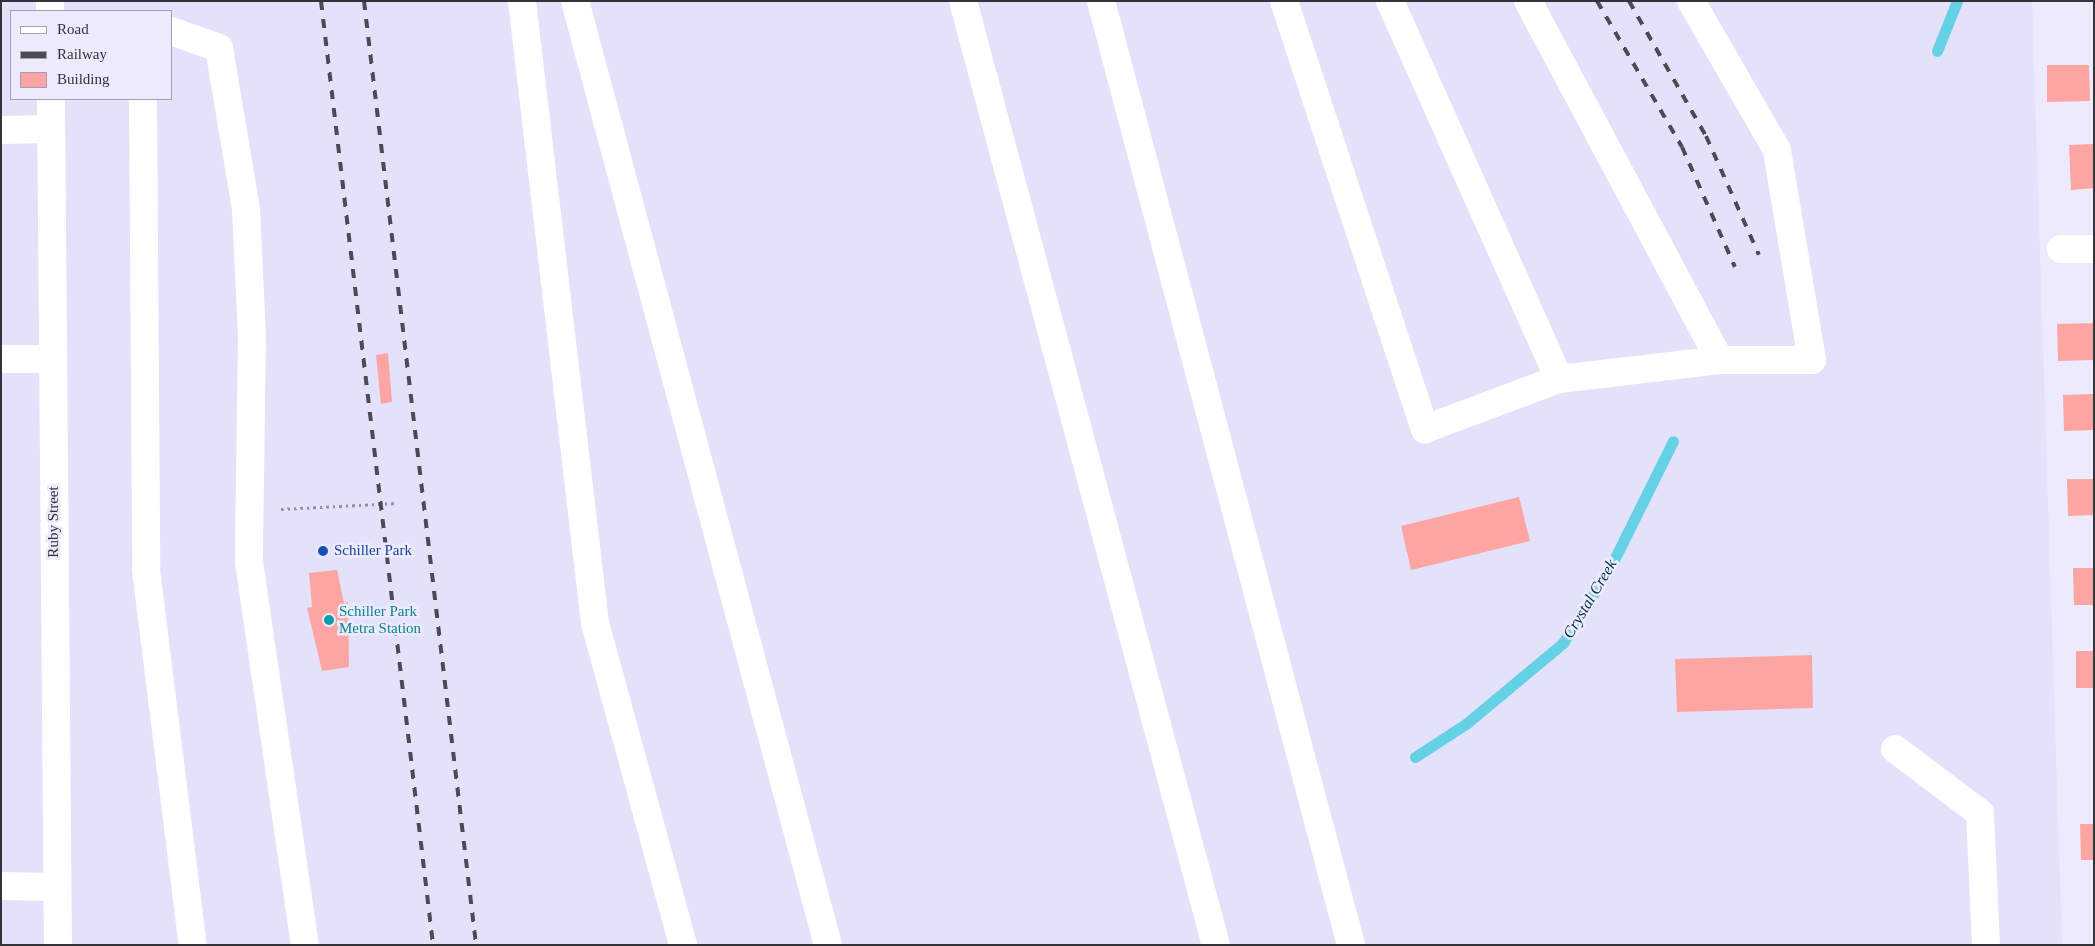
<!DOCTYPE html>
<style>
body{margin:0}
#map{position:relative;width:2095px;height:946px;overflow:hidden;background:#eceafc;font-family:"Times New Roman",serif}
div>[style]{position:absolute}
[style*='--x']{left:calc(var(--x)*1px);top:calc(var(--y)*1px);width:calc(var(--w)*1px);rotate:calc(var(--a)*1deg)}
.built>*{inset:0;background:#e4e1fb}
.stream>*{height:11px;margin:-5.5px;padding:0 5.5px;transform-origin:5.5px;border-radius:5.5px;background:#64d1e4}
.building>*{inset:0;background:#fca5a3}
.path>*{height:3px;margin-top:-1.5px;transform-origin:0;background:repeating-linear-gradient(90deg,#93919e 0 2.5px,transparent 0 6.5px)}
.minor>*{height:28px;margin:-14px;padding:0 14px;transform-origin:14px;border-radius:14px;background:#fff}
.rail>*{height:4px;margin-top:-2px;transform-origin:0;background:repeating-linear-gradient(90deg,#4c4b54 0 9px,transparent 0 18px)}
.dots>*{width:14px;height:14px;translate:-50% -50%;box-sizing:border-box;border:2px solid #eceafc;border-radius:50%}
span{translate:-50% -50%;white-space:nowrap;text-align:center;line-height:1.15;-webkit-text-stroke:5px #eceafc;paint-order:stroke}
.street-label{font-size:15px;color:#34333a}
.transit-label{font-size:15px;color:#164399}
.left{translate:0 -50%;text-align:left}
.culture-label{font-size:15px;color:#0d838f}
.water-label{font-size:16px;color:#00343c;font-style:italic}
.frame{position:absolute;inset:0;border:2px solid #34333a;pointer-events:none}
.legend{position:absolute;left:10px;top:10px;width:162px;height:90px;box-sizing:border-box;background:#eceafc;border:1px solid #a2a1ae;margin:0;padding:6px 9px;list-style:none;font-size:15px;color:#34333a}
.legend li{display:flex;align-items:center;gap:10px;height:25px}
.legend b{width:25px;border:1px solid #a2a1ae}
</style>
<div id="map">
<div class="built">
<i style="clip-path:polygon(evenodd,1px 1px,2032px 1px,2062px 945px,1px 945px,1px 1px,11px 11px,171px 11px,171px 99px,11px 99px,11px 11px)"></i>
</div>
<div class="stream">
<i style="--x:1937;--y:51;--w:54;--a:-68.2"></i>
<i style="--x:1415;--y:757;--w:62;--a:-33.2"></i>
<i style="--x:1467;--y:723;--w:125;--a:-39.8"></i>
<i style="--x:1563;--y:643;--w:93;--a:-58.2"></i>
<i style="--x:1612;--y:564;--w:137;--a:-63.6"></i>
</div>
<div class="building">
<i style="clip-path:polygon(2047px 65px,2089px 65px,2090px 101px,2047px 102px)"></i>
<i style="clip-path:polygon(2094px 144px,2094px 188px,2071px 190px,2069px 145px)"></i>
<i style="clip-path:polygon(2094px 323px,2094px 360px,2058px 361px,2057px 324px)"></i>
<i style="clip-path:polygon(388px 353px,392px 402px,381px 404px,376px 355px)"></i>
<i style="clip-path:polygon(2094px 394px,2094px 430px,2064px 431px,2063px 395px)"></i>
<i style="clip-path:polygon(2067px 479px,2094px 479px,2094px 515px,2068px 516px)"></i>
<i style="clip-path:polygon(1519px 497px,1530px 541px,1411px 570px,1401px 526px)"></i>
<i style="clip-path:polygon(2073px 568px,2094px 568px,2094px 605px,2074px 605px)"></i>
<i style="clip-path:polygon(337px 570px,344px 603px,348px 602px,349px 667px,322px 671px,307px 608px,312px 607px,309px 573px)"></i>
<i style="clip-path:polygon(2076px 651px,2094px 651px,2094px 688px,2076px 688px)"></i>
<i style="clip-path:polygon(1812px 655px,1813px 708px,1677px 712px,1675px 659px)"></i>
<i style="clip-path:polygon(2080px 824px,2094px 824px,2094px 860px,2081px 860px)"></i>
</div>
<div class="path">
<i style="--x:281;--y:509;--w:117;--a:-2.9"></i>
</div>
<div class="minor">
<i style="--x:50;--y:1;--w:10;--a:90"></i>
<i style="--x:522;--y:1;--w:626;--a:83.31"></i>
<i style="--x:595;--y:623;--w:334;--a:74.7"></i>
<i style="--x:575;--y:1;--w:977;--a:75"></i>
<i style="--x:963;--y:1;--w:977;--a:75"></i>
<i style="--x:1101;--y:1;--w:977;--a:75.17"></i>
<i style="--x:1284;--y:1;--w:451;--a:71.8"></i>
<i style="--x:1425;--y:429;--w:143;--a:-20.5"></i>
<i style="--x:1559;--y:379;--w:162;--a:-6.7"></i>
<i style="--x:1720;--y:360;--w:92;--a:0"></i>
<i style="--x:1812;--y:360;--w:213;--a:-99.5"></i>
<i style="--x:1777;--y:150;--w:172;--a:-120"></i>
<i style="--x:1390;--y:1;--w:414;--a:65.9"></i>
<i style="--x:1528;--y:1;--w:407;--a:61.9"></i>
<i style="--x:171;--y:31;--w:51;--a:19.5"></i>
<i style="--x:219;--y:48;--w:163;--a:80.5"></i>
<i style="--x:246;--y:209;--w:125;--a:87.3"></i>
<i style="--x:252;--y:334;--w:228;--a:90.8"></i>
<i style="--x:249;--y:562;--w:387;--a:81.7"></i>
<i style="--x:51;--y:99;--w:846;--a:89.53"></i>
<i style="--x:143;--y:99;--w:471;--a:89.6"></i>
<i style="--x:146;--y:570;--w:378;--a:82.9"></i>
<i style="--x:1;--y:130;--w:50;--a:-1.1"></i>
<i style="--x:2061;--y:249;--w:33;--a:0"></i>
<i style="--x:1;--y:359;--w:52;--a:0"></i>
<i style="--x:1895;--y:749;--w:106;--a:37"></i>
<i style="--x:1980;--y:813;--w:132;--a:87.4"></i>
<i style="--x:1;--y:886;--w:56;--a:1"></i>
</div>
<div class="rail">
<i style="--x:321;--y:1;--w:951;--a:83.23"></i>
<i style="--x:364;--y:1;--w:951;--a:83.23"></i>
<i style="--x:1597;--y:1;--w:169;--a:59.8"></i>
<i style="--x:1682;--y:147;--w:131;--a:66.2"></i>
<i style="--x:1629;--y:1;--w:155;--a:60.3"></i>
<i style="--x:1706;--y:136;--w:130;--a:66"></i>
</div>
<div class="dots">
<i style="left:323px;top:551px;background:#1a4fb4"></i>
<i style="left:329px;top:620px;background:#0f9aa8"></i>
</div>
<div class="street-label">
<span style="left:54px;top:522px;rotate:-90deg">Ruby Street</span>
</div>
<div class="transit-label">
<span class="left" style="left:334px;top:551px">Schiller Park</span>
</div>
<div class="culture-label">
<span class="left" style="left:339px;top:620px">Schiller Park<br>Metra Station</span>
</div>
<div class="water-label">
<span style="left:1590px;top:599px;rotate:-59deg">Crystal Creek</span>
</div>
<div class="frame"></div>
<ul class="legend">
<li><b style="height:6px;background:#fff"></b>Road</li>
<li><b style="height:6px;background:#4c4b54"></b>Railway</li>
<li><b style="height:14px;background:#fca5a3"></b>Building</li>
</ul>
</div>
